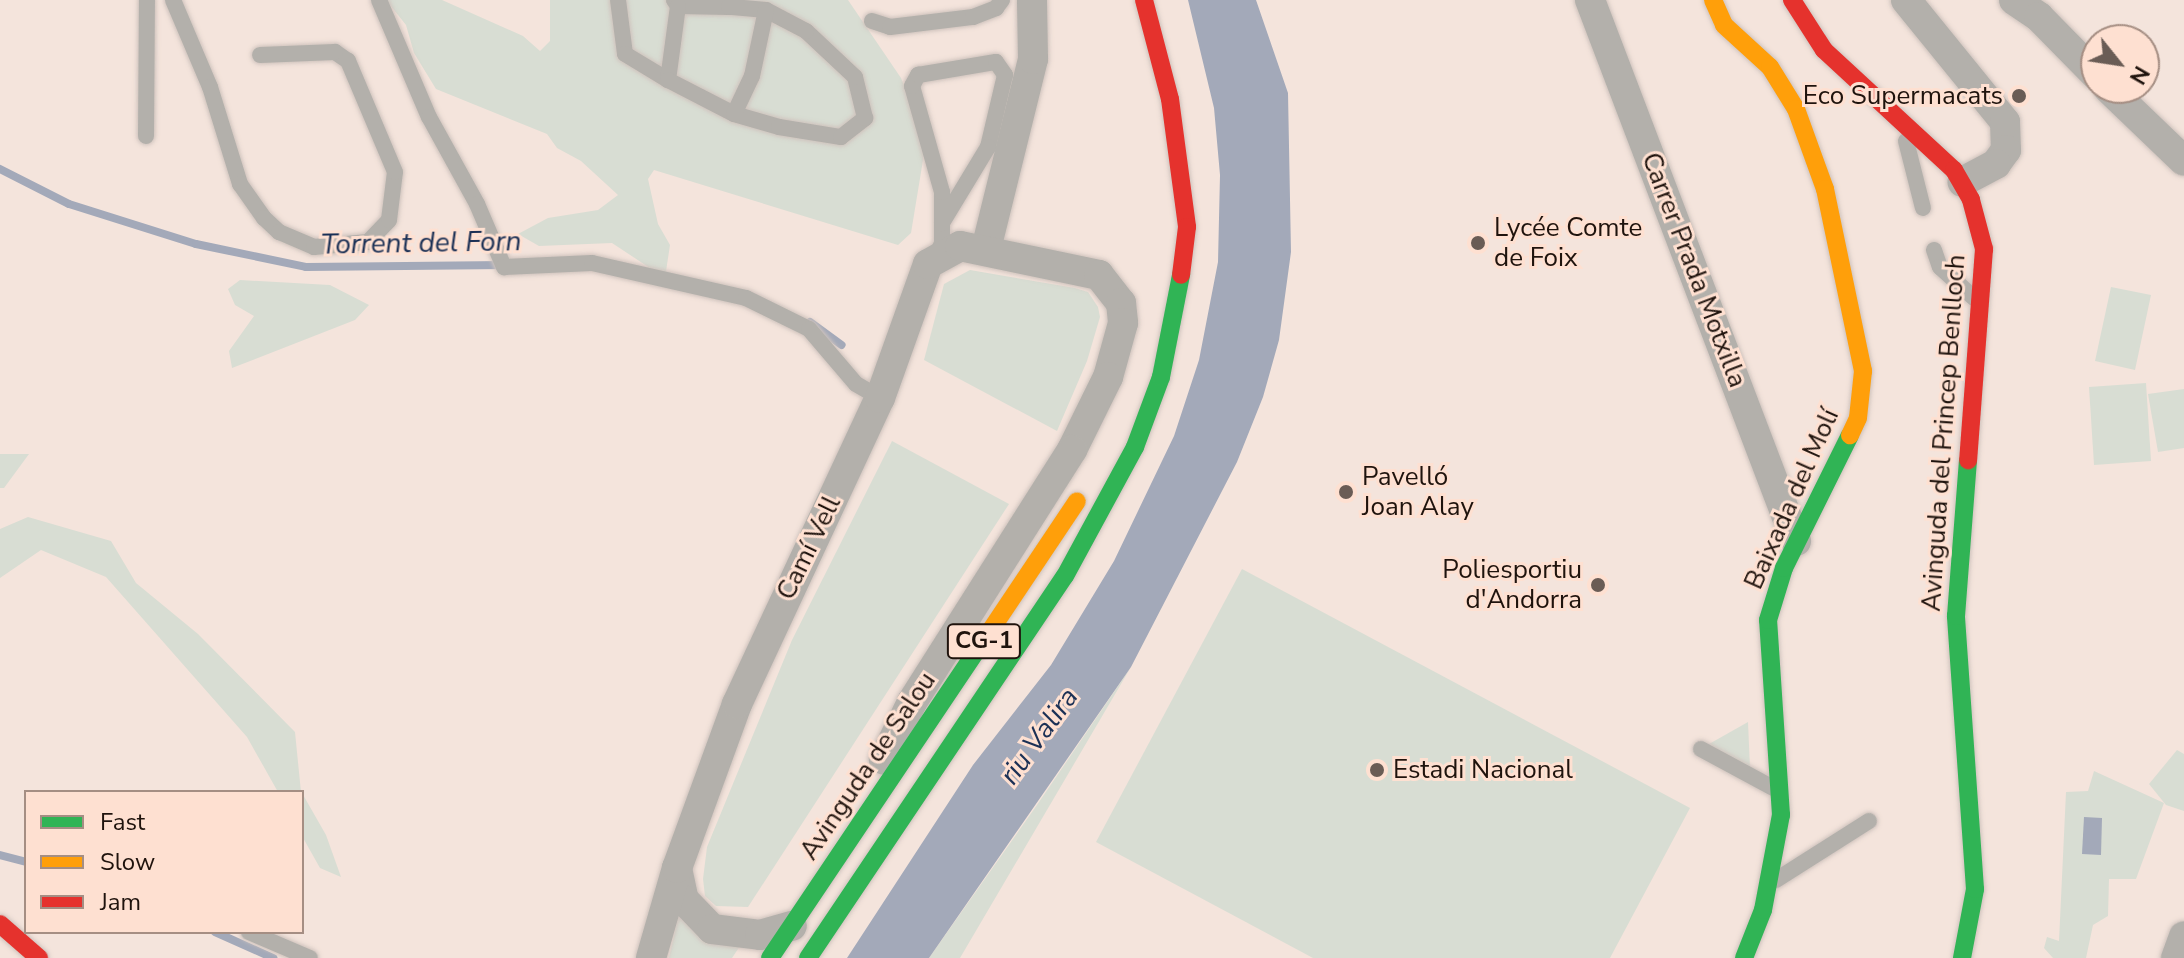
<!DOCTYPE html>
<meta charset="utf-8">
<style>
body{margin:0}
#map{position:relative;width:2184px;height:958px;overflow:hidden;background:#f4e4dc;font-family:"Nunito Sans",sans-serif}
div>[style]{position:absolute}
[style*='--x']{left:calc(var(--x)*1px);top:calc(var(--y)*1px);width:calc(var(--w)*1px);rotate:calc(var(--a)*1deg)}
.green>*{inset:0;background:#d8ddd3}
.water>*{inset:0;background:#a3a9b9}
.stream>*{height:8px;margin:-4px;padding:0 4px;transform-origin:4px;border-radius:4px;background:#a3a9b9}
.roads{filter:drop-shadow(0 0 2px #cfc3bd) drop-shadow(0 0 2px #cfc3bd)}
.lane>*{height:16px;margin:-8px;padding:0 8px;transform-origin:8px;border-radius:8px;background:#b3b0ab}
.street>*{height:30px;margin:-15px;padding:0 15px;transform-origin:15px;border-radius:15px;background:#b3b0ab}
.fast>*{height:18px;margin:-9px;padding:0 9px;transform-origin:9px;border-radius:9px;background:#30b455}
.slow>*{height:18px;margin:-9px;padding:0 9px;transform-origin:9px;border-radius:9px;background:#ff9f0a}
.jam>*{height:18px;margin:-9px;padding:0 9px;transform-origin:9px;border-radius:9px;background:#e5322d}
.dots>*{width:22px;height:22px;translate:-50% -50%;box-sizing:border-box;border:4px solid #fee0d1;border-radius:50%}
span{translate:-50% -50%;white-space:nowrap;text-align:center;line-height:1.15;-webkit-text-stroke:6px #fee0d1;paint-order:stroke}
.shield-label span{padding:2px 6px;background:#fee0d1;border:2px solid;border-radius:6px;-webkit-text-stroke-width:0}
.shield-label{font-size:24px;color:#1f130d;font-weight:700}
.poi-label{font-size:26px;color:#1f130d}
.right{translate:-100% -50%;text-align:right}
.left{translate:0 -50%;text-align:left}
.street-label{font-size:26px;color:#1f130d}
.water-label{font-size:28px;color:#1b3055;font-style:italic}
.legend{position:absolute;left:24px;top:790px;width:280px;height:144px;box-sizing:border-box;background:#fee0d1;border:2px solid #a58e83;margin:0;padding:10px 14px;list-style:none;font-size:24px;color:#1f130d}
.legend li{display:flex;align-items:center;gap:16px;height:40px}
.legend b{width:40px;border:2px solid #a58e83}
.north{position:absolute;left:2080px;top:24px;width:80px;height:80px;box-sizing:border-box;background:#fee0d1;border:2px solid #a58e83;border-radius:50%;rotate:120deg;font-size:22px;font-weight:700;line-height:32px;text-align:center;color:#1f130d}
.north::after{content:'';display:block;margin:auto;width:28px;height:36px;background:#6a5c55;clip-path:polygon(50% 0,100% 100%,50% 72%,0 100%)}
</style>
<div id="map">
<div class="green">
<i style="clip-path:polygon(386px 0,442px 0,523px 36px,540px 51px,550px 41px,550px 0,848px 0,901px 78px,920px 125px,924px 154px,911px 233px,898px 245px,654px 170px,648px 179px,658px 224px,670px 245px,665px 278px,612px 243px,539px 246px,518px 234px,548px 218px,598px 210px,618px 195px,581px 161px,557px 148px,547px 134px,436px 89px,414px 53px,406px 25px)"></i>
<i style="clip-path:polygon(970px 270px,1075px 288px,1088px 292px,1098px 307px,1100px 317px,1087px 361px,1057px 431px,924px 360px,944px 284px)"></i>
<i style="clip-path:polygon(240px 280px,330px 285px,369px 305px,355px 320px,232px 368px,229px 351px,254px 316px,235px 305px,228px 289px)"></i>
<i style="clip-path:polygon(2111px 287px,2151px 295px,2135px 370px,2095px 361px)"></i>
<i style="clip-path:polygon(2146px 383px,2151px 461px,2094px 465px,2089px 387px)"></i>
<i style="clip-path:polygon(2184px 389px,2184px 448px,2158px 452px,2148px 394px)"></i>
<i style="clip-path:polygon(892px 441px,1009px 504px,748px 907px,716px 906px,705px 896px,703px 879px,707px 847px,792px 640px)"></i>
<i style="clip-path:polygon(0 454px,29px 454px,4px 488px,0 488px)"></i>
<i style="clip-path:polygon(28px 517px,111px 541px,136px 583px,198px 634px,295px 732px,301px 792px,278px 792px,247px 737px,106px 577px,41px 550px,0 578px,0 529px)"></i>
<i style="clip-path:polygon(1242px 569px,1690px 808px,1610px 958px,1313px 958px,1096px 842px)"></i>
<i style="clip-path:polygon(1131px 667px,960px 958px,929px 958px,1037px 805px)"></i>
<i style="clip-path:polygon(1748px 722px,1750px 768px,1709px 744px)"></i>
<i style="clip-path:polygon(2177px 750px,2184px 754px,2184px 811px,2166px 805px,2149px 784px)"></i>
<i style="clip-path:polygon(2094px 771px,2164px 803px,2136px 879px,2109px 879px,2108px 916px,2093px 925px,2086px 958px,2053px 958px,2044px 948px,2047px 937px,2059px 941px,2066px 792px,2088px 791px)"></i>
<i style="clip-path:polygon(302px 793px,326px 835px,341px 877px,320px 868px,302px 836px)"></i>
<i style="clip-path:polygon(679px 914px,699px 936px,740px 946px,732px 958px,669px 958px)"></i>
</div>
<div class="water">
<i style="clip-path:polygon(1188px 0,1256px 0,1288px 93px,1291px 252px,1279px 340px,1263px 397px,1237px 462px,1131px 667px,929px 958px,847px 958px,973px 765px,1051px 665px,1114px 561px,1174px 436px,1199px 360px,1218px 262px,1220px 175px,1214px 108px)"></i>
<i style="clip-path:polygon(2084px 817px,2102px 818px,2101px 855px,2082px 854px)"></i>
</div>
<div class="stream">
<i style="--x:0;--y:169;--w:77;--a:26.9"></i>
<i style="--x:69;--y:204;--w:133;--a:17.5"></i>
<i style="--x:196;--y:244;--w:112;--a:11.8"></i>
<i style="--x:306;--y:267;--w:199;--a:-0.6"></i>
<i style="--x:810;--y:322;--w:39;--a:36"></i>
<i style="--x:0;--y:855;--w:27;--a:15"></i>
<i style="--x:215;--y:932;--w:64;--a:24.1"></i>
</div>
<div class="roads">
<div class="lane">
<i style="--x:173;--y:0;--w:95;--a:67"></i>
<i style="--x:210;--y:87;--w:102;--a:72.8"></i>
<i style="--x:240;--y:184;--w:42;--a:54.8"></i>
<i style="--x:264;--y:218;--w:21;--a:43"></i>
<i style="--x:279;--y:232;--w:38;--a:23"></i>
<i style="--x:314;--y:247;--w:54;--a:-5.3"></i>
<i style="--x:368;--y:242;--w:30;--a:-46"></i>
<i style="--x:389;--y:220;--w:48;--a:-82.9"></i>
<i style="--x:395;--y:172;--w:121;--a:-112.9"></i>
<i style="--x:348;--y:61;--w:16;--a:-145"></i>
<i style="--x:335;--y:52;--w:75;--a:177.7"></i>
<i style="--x:379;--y:0;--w:127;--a:66.9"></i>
<i style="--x:429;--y:117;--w:99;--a:61.1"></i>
<i style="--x:477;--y:204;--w:69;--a:66.8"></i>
<i style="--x:504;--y:267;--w:88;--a:-2.6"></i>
<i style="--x:592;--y:263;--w:158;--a:12.8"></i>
<i style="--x:746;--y:298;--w:70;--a:26.2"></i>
<i style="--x:809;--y:329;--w:72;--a:49.5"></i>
<i style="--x:856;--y:384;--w:28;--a:30"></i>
<i style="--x:618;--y:0;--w:54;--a:82.6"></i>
<i style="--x:625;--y:54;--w:50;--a:31.2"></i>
<i style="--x:674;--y:0;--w:7;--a:56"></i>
<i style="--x:678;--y:6;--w:51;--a:1.1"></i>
<i style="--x:729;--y:7;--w:8;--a:-60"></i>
<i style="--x:678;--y:6;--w:75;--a:97.7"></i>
<i style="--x:668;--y:80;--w:74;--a:27.3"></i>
<i style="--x:734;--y:114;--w:47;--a:16.1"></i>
<i style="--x:779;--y:127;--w:63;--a:9.2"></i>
<i style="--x:841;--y:137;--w:31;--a:-38"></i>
<i style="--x:865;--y:118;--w:42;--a:-103.7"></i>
<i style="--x:855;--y:77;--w:67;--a:-136.8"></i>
<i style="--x:806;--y:31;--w:45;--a:-152.3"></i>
<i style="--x:766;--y:10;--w:37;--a:-175"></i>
<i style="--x:872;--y:21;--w:19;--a:18"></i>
<i style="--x:890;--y:27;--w:84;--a:-6.9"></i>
<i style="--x:973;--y:17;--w:25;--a:-21"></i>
<i style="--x:996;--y:8;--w:10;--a:-53"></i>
<i style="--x:734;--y:114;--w:42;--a:-64.7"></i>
<i style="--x:752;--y:76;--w:67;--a:-78"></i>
<i style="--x:146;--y:136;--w:136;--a:-89.6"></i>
<i style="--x:1906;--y:141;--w:69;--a:75.8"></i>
<i style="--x:1934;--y:250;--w:18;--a:71"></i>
<i style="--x:1940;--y:267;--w:47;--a:42.4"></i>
<i style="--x:936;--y:256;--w:14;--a:-65"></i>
<i style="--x:942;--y:243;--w:51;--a:-90"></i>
<i style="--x:942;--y:192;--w:110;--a:-105.8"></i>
<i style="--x:912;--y:86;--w:13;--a:-61"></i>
<i style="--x:918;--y:75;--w:79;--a:-9.5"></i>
<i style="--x:996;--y:62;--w:16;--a:55"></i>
<i style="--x:1005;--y:75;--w:74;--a:103.3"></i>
<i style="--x:988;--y:147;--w:89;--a:121.2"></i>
<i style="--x:1701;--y:749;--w:82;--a:28.4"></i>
<i style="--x:1776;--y:880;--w:110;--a:-32.4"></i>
<i style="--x:249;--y:932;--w:66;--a:23.1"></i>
</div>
<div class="street">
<i style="--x:1590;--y:0;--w:579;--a:69.15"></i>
<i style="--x:1906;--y:0;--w:157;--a:50.9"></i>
<i style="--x:2005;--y:122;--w:28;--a:88"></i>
<i style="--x:2006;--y:150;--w:17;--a:126"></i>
<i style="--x:1996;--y:164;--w:38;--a:152"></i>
<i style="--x:2014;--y:0;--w:30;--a:34"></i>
<i style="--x:2039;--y:17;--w:81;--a:45.5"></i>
<i style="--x:2108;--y:88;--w:105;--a:43.8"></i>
<i style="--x:986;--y:249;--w:196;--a:-76.1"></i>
<i style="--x:1033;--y:59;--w:59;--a:-91"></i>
<i style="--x:677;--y:868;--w:33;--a:78"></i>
<i style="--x:684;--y:900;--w:40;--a:46"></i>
<i style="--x:712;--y:929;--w:48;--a:7.1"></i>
<i style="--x:760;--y:935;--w:33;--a:-16"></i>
<i style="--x:651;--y:958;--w:94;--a:-73.9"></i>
<i style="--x:677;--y:868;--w:175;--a:-69.9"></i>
<i style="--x:737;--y:704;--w:338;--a:-65"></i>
<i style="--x:880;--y:398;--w:142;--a:-70.3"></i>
<i style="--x:928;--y:264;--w:37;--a:-29"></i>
<i style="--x:960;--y:246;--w:142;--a:11.8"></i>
<i style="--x:1099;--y:275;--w:36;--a:52"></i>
<i style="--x:1121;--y:303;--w:20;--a:84"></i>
<i style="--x:1123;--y:323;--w:56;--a:105.5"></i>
<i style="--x:1108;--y:377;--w:81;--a:116.3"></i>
<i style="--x:1072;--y:450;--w:299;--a:122.4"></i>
<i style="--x:912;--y:702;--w:64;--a:116.2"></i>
<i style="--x:2176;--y:958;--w:23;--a:-70"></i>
</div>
<div class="fast">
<i style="--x:770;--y:958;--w:376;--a:-56.1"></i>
<i style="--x:808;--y:958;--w:460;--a:-56.1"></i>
<i style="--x:1065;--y:576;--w:147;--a:-61.5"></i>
<i style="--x:1135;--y:447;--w:75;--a:-69.6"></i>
<i style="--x:1161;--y:377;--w:104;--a:-78.9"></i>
<i style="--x:1744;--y:958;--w:52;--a:-68.4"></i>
<i style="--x:1763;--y:910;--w:97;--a:-79.3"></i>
<i style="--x:1781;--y:815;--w:195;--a:-93.8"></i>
<i style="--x:1768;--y:620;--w:54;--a:-72.9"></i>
<i style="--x:1784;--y:568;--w:148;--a:-63.6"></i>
<i style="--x:1962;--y:958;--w:70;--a:-79.3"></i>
<i style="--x:1975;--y:889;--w:274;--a:-94"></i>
<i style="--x:1956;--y:616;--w:156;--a:-85.6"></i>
</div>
<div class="slow">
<i style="--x:1713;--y:0;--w:27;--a:66"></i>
<i style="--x:1724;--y:25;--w:62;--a:42.4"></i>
<i style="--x:1770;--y:67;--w:49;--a:58.2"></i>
<i style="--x:1796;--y:109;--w:85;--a:70.1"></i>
<i style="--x:1825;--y:189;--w:186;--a:78.2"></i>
<i style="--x:1863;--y:371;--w:47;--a:96.1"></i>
<i style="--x:1858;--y:418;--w:19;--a:115"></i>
<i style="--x:980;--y:646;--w:174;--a:-56.2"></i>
</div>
<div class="jam">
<i style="--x:1144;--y:0;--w:102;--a:75.3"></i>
<i style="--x:1170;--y:99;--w:129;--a:82.4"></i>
<i style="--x:1187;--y:227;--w:48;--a:97.1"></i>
<i style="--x:1792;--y:0;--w:59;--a:57.4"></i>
<i style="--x:1824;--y:50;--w:177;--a:42.7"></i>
<i style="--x:1954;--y:170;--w:34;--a:60"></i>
<i style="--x:1971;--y:200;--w:51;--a:75.1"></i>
<i style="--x:1984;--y:249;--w:212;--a:94.3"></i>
<i style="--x:0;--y:924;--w:52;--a:41.1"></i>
</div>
</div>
<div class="dots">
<i style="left:2019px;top:96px;background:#6a5c55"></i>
<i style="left:1478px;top:243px;background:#6a5c55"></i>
<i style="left:1346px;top:492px;background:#6a5c55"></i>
<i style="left:1598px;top:585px;background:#6a5c55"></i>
<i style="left:1377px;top:770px;background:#6a5c55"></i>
</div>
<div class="shield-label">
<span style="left:984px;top:641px">CG-1</span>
</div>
<div class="poi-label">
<span class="right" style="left:2003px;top:96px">Eco Supermacats</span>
<span class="left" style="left:1494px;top:243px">Lycée Comte<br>de Foix</span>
<span class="left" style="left:1362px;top:492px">Pavelló<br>Joan Alay</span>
<span class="right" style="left:1582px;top:585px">Poliesportiu<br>d'Andorra</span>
<span class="left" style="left:1393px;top:770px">Estadi Nacional</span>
</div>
<div class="street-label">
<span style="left:1694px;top:270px;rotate:69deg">Carrer Prada Motxilla</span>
<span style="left:1944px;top:433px;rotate:-86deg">Avinguda del Princep Benlloch</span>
<span style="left:1792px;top:499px;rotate:-66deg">Baixada del Molí</span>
<span style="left:809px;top:548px;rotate:-64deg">Camí Vell</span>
<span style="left:868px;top:766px;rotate:-56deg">Avinguda de Salou</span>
</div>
<div class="water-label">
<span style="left:421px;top:243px;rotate:-1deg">Torrent del Forn</span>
<span style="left:1039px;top:736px;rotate:-54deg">riu Valira</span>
</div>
<ul class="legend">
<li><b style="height:10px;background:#30b455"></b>Fast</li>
<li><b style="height:10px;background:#ff9f0a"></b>Slow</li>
<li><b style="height:10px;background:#e5322d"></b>Jam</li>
</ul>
<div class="north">N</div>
</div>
